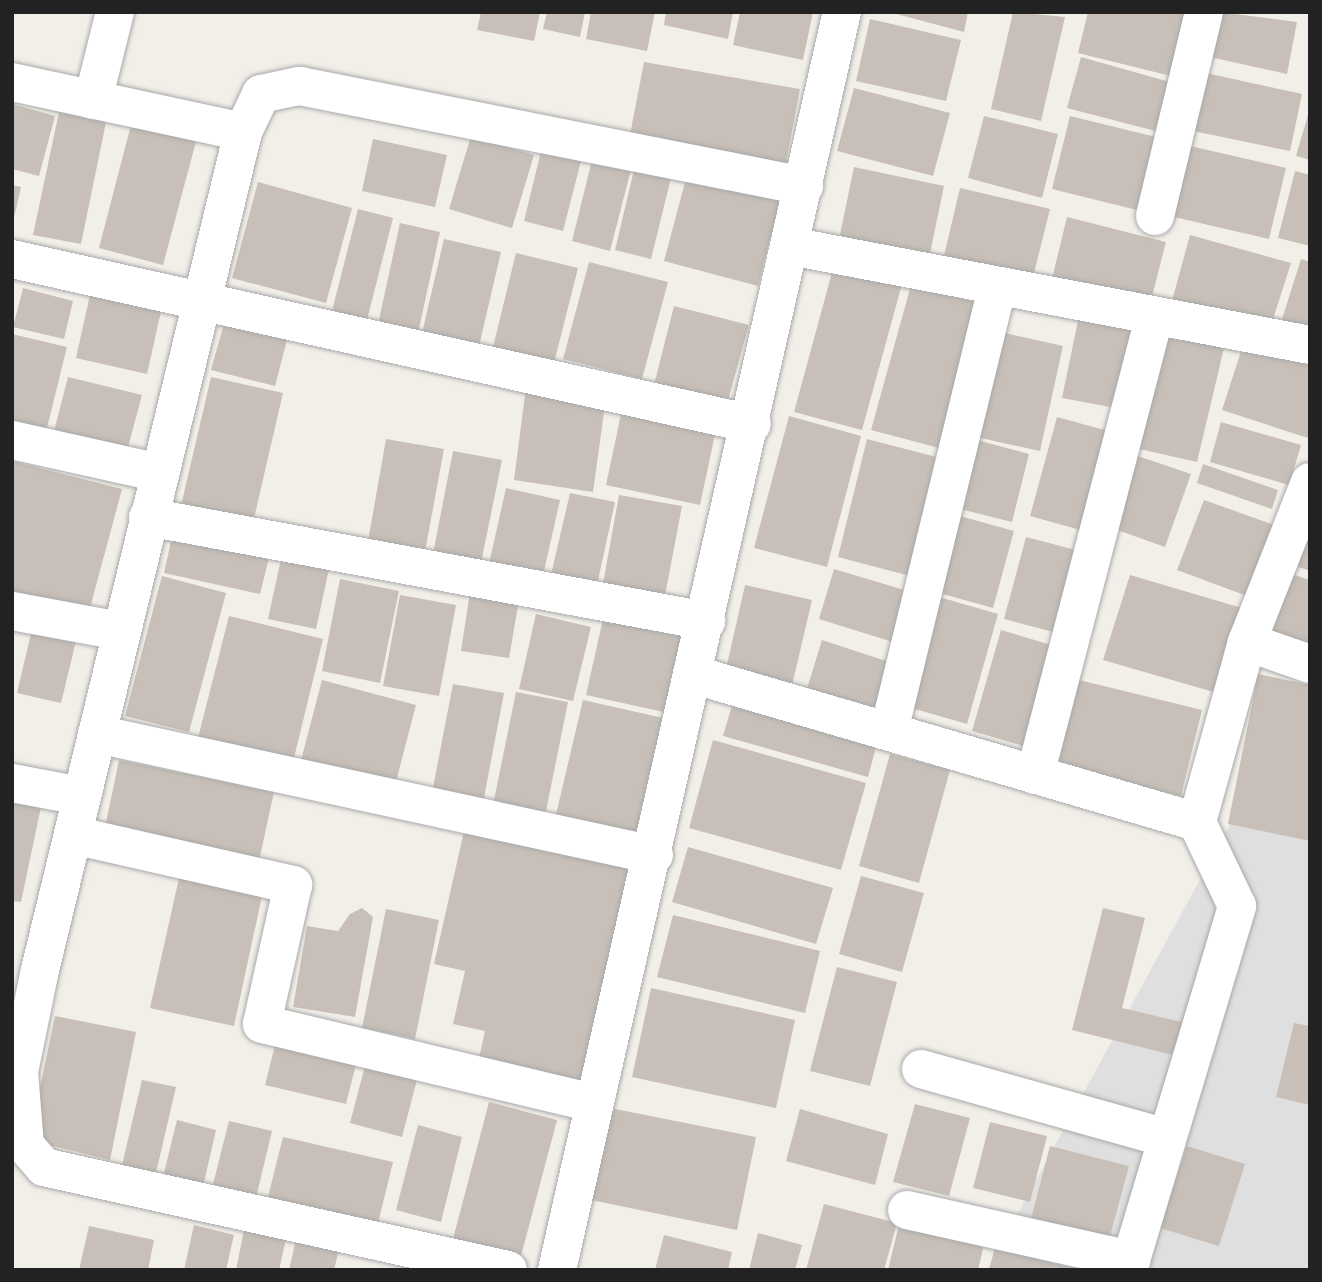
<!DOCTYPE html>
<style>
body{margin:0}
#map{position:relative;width:1322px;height:1282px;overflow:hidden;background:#f2efe9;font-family:"Source Sans 3",sans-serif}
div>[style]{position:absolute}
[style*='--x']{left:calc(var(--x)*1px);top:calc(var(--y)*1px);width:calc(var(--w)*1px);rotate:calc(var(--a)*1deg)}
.residential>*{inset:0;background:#e0dfdf}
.building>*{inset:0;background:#c7bfb8}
.roads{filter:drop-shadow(0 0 2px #a9a9a9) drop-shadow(0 0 2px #a9a9a9)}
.street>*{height:38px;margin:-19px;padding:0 19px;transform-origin:19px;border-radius:19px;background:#fff}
span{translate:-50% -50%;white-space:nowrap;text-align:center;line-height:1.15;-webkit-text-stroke:6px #fff;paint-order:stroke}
.frame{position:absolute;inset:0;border:14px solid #222;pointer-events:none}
</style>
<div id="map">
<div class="residential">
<i style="clip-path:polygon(1310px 678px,1310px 1270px,987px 1270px)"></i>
</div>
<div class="building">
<i style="clip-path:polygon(481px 12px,540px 12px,534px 41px,477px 30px)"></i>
<i style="clip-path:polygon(547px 12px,585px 12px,580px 37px,543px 29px)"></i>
<i style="clip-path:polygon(591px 12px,655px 12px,647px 51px,586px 39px)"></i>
<i style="clip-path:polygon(666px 12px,733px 12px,728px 39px,664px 25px)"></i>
<i style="clip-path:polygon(740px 12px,813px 12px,803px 60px,733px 45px)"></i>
<i style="clip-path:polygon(889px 12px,968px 12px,964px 32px)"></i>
<i style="clip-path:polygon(1013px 12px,1065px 17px,1041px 121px,991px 109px)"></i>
<i style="clip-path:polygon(1088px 12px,1197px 12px,1179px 78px,1078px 53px)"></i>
<i style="clip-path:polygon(1219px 12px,1297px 22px,1287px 74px,1210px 57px)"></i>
<i style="clip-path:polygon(870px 19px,961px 40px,946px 101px,856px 81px)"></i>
<i style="clip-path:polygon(1081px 57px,1177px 84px,1163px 133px,1067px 108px)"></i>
<i style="clip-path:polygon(644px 62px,800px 89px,785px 168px,629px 140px)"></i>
<i style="clip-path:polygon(1206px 73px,1302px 94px,1290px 151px,1193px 131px)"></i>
<i style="clip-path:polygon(854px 88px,950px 113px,933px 176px,837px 151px)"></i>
<i style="clip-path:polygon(12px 104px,55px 116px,39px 176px,12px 169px)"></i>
<i style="clip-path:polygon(1310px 108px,1310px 160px,1296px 156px)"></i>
<i style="clip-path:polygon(59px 112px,106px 122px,81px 244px,33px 235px)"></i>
<i style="clip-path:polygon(984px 116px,1058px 134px,1042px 198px,968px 178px)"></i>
<i style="clip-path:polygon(1070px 116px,1164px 139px,1145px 212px,1052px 189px)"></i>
<i style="clip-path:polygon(133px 117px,198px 134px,163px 265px,99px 248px)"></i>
<i style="clip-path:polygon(471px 136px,534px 155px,512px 228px,449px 209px)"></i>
<i style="clip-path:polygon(373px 139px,447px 155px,435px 207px,362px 191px)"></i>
<i style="clip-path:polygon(543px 143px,583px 153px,563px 231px,524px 221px)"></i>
<i style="clip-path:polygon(1190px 146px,1286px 168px,1269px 239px,1174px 217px)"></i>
<i style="clip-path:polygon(593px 156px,632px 166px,610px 251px,572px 241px)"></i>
<i style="clip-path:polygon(854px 167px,944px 186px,928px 263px,838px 244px)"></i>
<i style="clip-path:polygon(634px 170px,671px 178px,651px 259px,615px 250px)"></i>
<i style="clip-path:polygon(688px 171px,781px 196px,758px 286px,664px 261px)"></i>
<i style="clip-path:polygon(1295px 171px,1310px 175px,1310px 246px,1278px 238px)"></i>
<i style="clip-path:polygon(258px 182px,352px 208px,326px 303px,232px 278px)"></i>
<i style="clip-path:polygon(12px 185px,21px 187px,13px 222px,12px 222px)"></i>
<i style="clip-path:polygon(960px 188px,1050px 209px,1032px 281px,943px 260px)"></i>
<i style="clip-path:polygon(358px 209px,393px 218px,367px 320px,332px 311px)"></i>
<i style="clip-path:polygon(1067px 217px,1166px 242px,1149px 308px,1051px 283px)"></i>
<i style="clip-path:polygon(400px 223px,440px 232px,417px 338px,377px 329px)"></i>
<i style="clip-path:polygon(1190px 235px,1291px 263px,1269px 332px,1170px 308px)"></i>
<i style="clip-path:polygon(444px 239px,501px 252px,476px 359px,419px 346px)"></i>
<i style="clip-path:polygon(516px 253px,578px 268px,554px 363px,493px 347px)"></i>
<i style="clip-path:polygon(1301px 259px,1310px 262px,1310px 339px,1278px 332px)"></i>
<i style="clip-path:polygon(589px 262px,668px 282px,642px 379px,563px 359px)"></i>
<i style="clip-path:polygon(834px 265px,902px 284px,862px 430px,794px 412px)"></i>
<i style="clip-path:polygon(911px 285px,983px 304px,943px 449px,871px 430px)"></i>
<i style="clip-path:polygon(23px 288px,73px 301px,64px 339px,13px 327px)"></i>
<i style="clip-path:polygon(91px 290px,162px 307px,147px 374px,76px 358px)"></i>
<i style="clip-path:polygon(674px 306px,749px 325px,727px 404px,654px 385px)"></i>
<i style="clip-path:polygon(1080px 311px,1139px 324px,1121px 409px,1062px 398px)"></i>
<i style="clip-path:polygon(225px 320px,288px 336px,275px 386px,211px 370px)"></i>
<i style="clip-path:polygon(1000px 332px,1063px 346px,1040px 451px,976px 437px)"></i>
<i style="clip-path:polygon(12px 334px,67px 347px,46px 432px,12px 424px)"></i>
<i style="clip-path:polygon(1162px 334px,1224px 348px,1197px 462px,1135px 448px)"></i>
<i style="clip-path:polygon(1246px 336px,1310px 356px,1308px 438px,1222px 410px)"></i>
<i style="clip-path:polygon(68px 377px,142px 395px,126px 455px,53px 435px)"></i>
<i style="clip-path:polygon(211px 377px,283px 393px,252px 527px,180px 510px)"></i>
<i style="clip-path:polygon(526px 387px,606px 398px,593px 492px,514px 480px)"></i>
<i style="clip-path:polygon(624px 400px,718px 420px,700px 505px,606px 485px)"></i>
<i style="clip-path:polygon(789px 416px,861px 436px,827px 567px,754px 548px)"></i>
<i style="clip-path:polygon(1057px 417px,1119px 434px,1091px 533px,1030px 516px)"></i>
<i style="clip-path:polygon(1221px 422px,1301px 445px,1289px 485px,1210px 462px)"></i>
<i style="clip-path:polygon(386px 439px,444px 449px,424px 557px,367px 547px)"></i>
<i style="clip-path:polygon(867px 439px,944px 459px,914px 577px,838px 557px)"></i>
<i style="clip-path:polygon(977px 440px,1029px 454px,1012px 522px,960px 509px)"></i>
<i style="clip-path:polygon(453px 451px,502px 460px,480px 568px,432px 559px)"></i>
<i style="clip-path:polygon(1135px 455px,1191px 474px,1165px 547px,1109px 527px)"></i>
<i style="clip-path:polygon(12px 461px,122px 489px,86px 623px,12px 603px)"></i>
<i style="clip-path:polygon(1203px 464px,1278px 490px,1272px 509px,1197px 483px)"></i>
<i style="clip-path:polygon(506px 488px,560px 500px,542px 580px,488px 568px)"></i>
<i style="clip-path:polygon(570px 493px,615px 502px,596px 590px,550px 579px)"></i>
<i style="clip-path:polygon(619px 495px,682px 506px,664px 601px,602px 589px)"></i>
<i style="clip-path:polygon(1204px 500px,1274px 525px,1247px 596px,1177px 570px)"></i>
<i style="clip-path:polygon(960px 516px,1014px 531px,993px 608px,939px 593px)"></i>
<i style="clip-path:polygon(1310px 524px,1310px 571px,1296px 566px)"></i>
<i style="clip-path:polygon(173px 532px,270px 554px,260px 594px,164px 573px)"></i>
<i style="clip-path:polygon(1026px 537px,1087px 553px,1065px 635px,1004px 619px)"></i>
<i style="clip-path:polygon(281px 559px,329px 569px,316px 629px,268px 619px)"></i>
<i style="clip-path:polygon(834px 569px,911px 592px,896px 643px,819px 619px)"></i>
<i style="clip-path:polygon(1288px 573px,1310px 580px,1310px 655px,1266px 641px)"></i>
<i style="clip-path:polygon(1130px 575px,1242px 608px,1217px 693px,1103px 660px)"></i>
<i style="clip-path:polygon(162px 576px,226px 593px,189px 732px,125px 716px)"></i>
<i style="clip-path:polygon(340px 579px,399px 591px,380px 683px,322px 671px)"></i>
<i style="clip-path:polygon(745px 585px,812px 600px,790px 694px,724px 678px)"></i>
<i style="clip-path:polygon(471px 586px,520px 594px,509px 658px,461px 651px)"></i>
<i style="clip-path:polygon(400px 595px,456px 605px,439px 696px,383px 686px)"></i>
<i style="clip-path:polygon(939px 597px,998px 614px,967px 724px,908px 707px)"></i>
<i style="clip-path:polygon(605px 610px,683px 627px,664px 712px,586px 695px)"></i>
<i style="clip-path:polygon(536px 614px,591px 627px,573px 701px,519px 689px)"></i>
<i style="clip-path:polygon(229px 616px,323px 639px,293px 762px,198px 738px)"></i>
<i style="clip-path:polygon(33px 625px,77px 637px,61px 703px,17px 693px)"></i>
<i style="clip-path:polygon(1001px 630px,1058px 647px,1027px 747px,972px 731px)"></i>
<i style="clip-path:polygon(822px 640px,889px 662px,873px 713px,806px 692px)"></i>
<i style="clip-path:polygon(1258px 674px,1310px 685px,1310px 841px,1228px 824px)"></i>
<i style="clip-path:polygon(1075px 679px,1202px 710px,1181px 796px,1054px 765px)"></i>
<i style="clip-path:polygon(322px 680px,416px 705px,393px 793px,299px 768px)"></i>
<i style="clip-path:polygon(453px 684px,504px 693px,482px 808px,431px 798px)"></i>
<i style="clip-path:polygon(516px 692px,568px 702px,545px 816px,493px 805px)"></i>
<i style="clip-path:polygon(735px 695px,879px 736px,868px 777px,723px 736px)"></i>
<i style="clip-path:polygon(583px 700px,663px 718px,634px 841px,554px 823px)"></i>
<i style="clip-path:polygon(713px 740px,866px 783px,841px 870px,689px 828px)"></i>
<i style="clip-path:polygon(890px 754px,950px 770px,919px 883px,859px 866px)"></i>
<i style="clip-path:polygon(119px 760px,274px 792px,257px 870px,103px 837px)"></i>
<i style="clip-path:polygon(12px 801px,41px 807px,21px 902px,12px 901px)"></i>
<i style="clip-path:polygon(467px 818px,633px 855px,580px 1090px,477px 1067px,485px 1031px,453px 1024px,465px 971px,434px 964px)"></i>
<i style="clip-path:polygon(688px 847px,833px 888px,816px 944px,672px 902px)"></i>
<i style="clip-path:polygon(861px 876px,924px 893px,902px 972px,839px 954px)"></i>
<i style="clip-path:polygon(179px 878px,262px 896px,234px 1026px,150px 1008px)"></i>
<i style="clip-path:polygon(362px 908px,373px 917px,355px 1017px,293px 1007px,307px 926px,338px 931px,350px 914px)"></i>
<i style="clip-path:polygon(1103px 908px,1145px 918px,1122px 1008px,1186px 1023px,1177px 1056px,1072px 1030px)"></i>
<i style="clip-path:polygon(386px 909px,439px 920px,415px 1039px,362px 1028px)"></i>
<i style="clip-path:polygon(673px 915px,820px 951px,805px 1013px,657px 977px)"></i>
<i style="clip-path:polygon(837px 967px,897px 982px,870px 1086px,810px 1071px)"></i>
<i style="clip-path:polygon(651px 988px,795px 1020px,776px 1108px,632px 1077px)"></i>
<i style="clip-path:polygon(55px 1016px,136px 1032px,110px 1160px,29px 1140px)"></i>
<i style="clip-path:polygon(1294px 1023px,1310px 1026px,1310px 1105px,1276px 1097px)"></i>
<i style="clip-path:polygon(278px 1033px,359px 1052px,346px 1104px,265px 1085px)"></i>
<i style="clip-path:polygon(366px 1062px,418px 1076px,402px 1137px,350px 1123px)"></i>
<i style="clip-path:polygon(142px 1080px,176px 1087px,156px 1173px,122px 1165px)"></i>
<i style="clip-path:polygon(489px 1102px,557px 1120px,521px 1256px,453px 1239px)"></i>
<i style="clip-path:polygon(915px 1104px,970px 1118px,949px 1196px,893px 1182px)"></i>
<i style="clip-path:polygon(610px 1108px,756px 1137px,737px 1230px,591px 1200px)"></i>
<i style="clip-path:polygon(800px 1109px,888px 1134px,875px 1185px,786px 1161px)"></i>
<i style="clip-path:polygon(177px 1120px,216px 1130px,202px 1191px,162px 1181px)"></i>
<i style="clip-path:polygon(229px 1121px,272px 1131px,255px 1202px,211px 1192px)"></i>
<i style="clip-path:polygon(990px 1122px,1047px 1136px,1030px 1202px,973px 1188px)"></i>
<i style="clip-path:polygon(418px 1125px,462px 1137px,441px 1222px,396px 1210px)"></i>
<i style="clip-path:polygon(283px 1137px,393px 1162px,378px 1223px,268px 1197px)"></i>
<i style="clip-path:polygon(1050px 1146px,1129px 1166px,1109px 1240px,1031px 1219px)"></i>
<i style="clip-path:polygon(1187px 1146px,1245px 1164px,1219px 1246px,1160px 1228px)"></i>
<i style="clip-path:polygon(824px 1204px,897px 1223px,884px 1270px,806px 1270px)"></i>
<i style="clip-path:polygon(902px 1212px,987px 1231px,978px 1270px,888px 1270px)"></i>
<i style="clip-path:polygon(194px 1225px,234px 1235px,226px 1270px,184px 1270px)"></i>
<i style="clip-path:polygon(89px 1226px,154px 1240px,148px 1270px,79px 1270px)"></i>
<i style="clip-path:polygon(244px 1230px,286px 1239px,279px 1270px,236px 1270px)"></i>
<i style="clip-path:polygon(758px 1233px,802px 1245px,795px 1270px,749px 1270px)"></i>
<i style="clip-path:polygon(297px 1235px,340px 1245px,334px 1270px,289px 1270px)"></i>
<i style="clip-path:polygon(664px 1235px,732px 1252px,728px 1270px,655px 1270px)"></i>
<i style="clip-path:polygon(995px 1247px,1075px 1269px,1075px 1270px,989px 1270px)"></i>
</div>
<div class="roads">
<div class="street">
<i style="--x:12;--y:82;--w:236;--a:12.2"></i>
<i style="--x:93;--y:100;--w:91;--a:-76"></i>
<i style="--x:1155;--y:216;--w:210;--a:-76.5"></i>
<i style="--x:790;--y:246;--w:529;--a:10.78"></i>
<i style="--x:12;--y:259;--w:758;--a:12.57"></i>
<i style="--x:12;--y:440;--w:152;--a:12.6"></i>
<i style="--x:148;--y:517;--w:568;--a:10.56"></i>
<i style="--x:12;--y:611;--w:110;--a:10.5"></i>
<i style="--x:1247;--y:642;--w:67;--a:19.2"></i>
<i style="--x:695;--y:675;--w:523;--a:16.32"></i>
<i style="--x:889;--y:731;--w:455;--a:-76.3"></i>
<i style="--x:97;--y:734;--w:570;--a:12.26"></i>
<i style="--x:1035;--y:775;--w:473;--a:-75.4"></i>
<i style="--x:12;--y:783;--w:70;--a:10.7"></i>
<i style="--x:73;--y:835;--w:226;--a:12.8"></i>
<i style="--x:293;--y:885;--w:142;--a:102.6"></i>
<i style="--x:262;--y:1024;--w:341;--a:13.4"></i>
<i style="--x:921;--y:1069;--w:255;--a:15.7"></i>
<i style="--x:907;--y:1210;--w:230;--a:12.6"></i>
<i style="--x:508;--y:1270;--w:475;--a:-167.5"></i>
<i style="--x:44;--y:1167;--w:29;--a:-131"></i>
<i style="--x:25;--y:1145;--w:73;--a:-94.7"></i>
<i style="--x:19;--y:1072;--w:104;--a:-78.4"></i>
<i style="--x:40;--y:970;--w:862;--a:-76.38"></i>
<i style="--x:243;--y:132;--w:42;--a:-64.7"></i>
<i style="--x:261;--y:94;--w:40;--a:-12"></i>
<i style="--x:300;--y:86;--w:514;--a:11.22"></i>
<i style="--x:557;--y:1270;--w:1290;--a:-77.24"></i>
<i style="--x:1128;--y:1270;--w:380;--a:-73.3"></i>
<i style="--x:1237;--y:906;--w:93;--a:-115.5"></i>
<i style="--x:1197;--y:822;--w:187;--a:-74.5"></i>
<i style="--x:1247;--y:642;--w:172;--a:-68.5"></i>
</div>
</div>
<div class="frame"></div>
</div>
